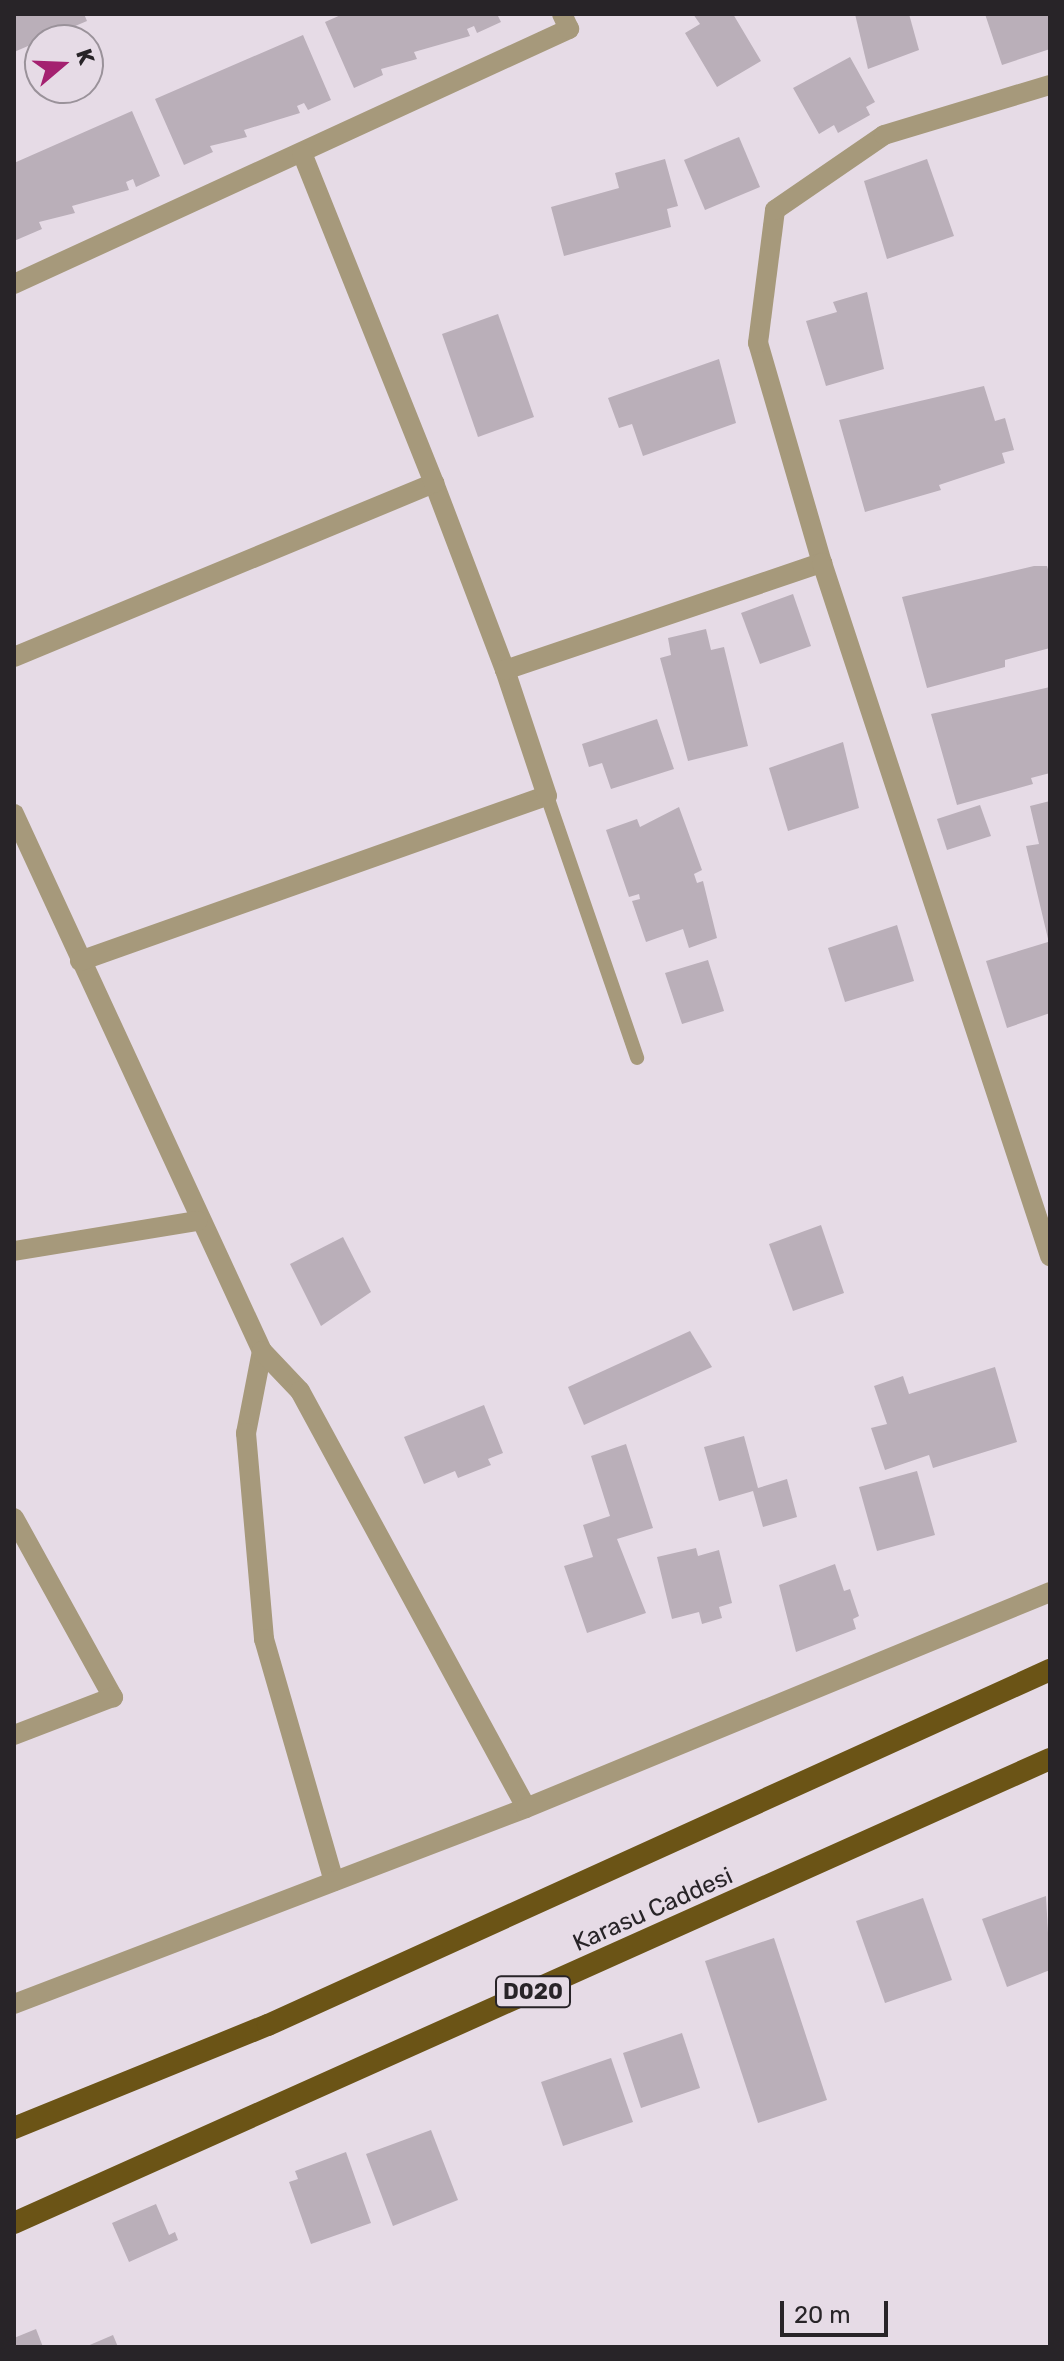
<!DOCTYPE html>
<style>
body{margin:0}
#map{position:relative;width:1064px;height:2361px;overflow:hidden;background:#e6dbe6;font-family:Rubik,sans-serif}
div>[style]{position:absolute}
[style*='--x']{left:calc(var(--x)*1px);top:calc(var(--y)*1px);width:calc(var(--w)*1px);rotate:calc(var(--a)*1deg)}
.building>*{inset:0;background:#baafb9}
.service>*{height:14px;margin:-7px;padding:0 7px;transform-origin:7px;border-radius:7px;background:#a6997b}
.minor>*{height:20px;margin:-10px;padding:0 10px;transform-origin:10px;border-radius:10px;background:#a6997b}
.trunk>*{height:22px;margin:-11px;padding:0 11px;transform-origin:11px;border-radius:11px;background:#6b5416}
span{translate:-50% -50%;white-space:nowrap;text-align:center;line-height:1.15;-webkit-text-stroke:8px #e6dbe6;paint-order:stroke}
.shield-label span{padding:2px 6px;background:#e6dbe6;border:2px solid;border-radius:6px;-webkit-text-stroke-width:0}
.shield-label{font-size:22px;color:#282428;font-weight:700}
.street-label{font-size:24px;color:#282428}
.frame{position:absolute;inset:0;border:16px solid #282428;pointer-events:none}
.north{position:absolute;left:24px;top:24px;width:80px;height:80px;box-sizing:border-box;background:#e6dbe6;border:2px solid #9a929a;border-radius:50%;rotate:71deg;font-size:22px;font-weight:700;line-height:32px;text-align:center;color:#282428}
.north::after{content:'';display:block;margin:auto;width:28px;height:36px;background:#a42170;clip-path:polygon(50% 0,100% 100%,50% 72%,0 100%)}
.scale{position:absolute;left:780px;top:2301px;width:108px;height:36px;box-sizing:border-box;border:4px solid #282428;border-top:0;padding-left:10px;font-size:24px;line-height:28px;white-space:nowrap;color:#282428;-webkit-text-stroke:6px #e6dbe6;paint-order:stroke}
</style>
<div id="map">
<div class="building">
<i style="clip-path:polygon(14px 14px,84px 14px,87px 21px,14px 52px)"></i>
<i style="clip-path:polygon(343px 14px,497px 14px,501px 22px,477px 33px,474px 26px,467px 29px,470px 36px,414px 52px,417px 59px,381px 69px,383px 75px,354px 88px,325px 22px)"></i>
<i style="clip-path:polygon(693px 14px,733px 14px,761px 61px,717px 87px,685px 33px,700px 24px)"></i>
<i style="clip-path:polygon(855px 14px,909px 14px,919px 50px,868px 69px)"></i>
<i style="clip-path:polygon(985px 14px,1050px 14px,1050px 49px,1002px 65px)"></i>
<i style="clip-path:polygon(303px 35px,331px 100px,308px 110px,304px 103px,297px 106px,300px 113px,244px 130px,247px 137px,210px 146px,213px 152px,184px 165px,155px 99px)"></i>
<i style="clip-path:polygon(850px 57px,875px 102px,866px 107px,870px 115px,838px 133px,834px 125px,819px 134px,793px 88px)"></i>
<i style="clip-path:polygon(132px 111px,160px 176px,136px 187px,133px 179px,126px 182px,129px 190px,72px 206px,75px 213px,39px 222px,42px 229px,14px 241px,14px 163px)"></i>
<i style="clip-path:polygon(739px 137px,760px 187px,705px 210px,684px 160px)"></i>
<i style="clip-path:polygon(665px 159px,678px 206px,667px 209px,671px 227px,564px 256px,551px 207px,619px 188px,615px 173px)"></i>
<i style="clip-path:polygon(927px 159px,954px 236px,887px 259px,864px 181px)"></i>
<i style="clip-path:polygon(867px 292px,884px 369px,826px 386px,806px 321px,837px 312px,833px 302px)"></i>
<i style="clip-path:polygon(498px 314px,534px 417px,478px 437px,442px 334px)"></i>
<i style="clip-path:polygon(719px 359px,736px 423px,643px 456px,632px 424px,619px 428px,608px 398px)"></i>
<i style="clip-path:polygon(984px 386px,995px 421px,1005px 418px,1014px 450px,1002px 453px,1005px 463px,939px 485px,941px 490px,865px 512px,839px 420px)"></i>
<i style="clip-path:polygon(1034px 566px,1047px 566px,1050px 576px,1050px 648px,1005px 660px,1005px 667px,927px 688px,902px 597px)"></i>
<i style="clip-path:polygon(793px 594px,811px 646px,760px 664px,741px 613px)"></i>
<i style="clip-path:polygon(706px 629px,711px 650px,724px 647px,748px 746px,688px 761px,660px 658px,671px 655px,668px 638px)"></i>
<i style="clip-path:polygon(1050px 687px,1050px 773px,1031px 778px,1033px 784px,957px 805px,931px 714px)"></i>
<i style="clip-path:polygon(657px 719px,674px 769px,611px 789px,602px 763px,589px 767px,582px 744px)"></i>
<i style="clip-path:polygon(843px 742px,859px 808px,788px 831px,769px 768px)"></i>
<i style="clip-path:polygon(1050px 801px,1050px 943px,1049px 943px,1026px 846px,1039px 844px,1030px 806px)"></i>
<i style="clip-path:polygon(980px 805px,991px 836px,947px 850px,937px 819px)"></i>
<i style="clip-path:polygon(679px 807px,702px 870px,694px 874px,697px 883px,703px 881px,717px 938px,689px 948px,683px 929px,646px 942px,632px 901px,640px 899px,639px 894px,629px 897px,606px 830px,637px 819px,640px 827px)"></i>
<i style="clip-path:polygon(897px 925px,914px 981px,845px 1002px,828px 948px)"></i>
<i style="clip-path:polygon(1048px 942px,1050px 1013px,1007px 1028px,986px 961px)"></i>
<i style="clip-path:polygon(708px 960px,724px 1011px,682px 1024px,665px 973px)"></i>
<i style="clip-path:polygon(821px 1225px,844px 1293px,793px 1311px,769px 1244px)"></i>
<i style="clip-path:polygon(343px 1237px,371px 1292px,321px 1326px,290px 1264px)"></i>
<i style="clip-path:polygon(690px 1331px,712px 1367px,584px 1425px,568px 1387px)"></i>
<i style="clip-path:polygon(995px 1367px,1017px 1442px,933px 1468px,929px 1455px,885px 1470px,871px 1428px,887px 1424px,874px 1386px,903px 1376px,909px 1394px)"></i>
<i style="clip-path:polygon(484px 1405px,503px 1453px,488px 1459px,491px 1465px,458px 1478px,455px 1471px,424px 1484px,404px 1437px)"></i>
<i style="clip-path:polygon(744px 1436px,758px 1488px,787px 1479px,797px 1517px,763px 1527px,753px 1491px,719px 1501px,704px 1447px)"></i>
<i style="clip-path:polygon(626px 1444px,653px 1528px,617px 1539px,646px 1613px,587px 1633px,564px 1566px,593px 1557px,583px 1525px,610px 1516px,591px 1456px)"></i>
<i style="clip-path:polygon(917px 1471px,935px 1535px,877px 1551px,859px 1487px)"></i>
<i style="clip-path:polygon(696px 1548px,698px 1556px,719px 1550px,732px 1603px,719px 1607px,722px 1618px,702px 1624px,699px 1612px,672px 1619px,657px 1557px)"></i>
<i style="clip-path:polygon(835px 1564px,844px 1591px,850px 1589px,859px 1616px,853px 1619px,856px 1629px,796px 1652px,779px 1585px)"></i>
<i style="clip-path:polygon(1046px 1896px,1050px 1970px,1007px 1987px,982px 1919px)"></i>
<i style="clip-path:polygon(923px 1898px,952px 1980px,885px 2003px,856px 1921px)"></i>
<i style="clip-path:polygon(774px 1938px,827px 2100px,758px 2123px,705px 1961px)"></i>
<i style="clip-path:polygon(682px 2033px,700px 2088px,641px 2108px,623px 2053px)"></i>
<i style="clip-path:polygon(611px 2058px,633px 2122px,563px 2146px,541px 2082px)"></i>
<i style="clip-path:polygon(431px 2130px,458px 2200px,393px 2226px,366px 2154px)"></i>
<i style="clip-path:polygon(346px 2152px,371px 2223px,311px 2244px,289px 2182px,298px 2179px,295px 2171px)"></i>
<i style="clip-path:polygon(156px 2204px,169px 2235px,175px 2232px,178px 2240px,129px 2262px,112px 2223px)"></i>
<i style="clip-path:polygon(36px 2329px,43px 2347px,14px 2347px,14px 2338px)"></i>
<i style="clip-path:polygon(113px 2335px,118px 2347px,85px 2347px)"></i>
</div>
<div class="service">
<i style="--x:547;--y:796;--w:277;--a:71"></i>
</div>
<div class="minor">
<i style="--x:14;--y:284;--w:611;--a:-24.68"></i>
<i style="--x:569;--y:29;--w:17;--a:-115"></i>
<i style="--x:434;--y:483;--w:200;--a:69.2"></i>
<i style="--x:822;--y:563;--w:229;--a:-106.2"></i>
<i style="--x:758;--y:343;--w:134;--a:-82.7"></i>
<i style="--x:775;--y:210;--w:132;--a:-34.5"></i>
<i style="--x:884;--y:135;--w:173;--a:-16.8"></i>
<i style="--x:14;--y:657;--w:455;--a:-22.5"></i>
<i style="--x:434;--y:483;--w:355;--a:-111.8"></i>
<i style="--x:14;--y:814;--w:592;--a:65.21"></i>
<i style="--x:262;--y:1351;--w:84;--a:101"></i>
<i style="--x:246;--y:1433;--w:207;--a:85"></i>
<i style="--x:264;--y:1639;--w:252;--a:73.9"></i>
<i style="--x:80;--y:961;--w:495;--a:-19.5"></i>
<i style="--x:547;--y:796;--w:133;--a:-108.4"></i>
<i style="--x:505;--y:670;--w:335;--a:-18.7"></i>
<i style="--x:822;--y:563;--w:730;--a:71.79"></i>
<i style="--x:14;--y:1251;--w:186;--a:-9.3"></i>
<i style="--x:262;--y:1351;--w:55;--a:46.5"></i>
<i style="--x:300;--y:1391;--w:474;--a:61.5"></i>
<i style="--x:14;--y:1518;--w:205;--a:61.1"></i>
<i style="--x:113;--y:1697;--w:106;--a:159"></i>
<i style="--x:14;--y:2004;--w:548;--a:-20.95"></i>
<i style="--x:526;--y:1808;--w:567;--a:-22.4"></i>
</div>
<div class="trunk">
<i style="--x:14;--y:2128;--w:274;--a:-22.1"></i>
<i style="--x:268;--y:2025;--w:859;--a:-24.42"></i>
<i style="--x:14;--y:2223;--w:1135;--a:-24.13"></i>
</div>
<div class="shield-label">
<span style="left:533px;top:1992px">D020</span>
</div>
<div class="street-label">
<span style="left:653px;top:1910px;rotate:-24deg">Karasu Caddesi</span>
</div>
<div class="frame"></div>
<div class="north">K</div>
<div class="scale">20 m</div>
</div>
